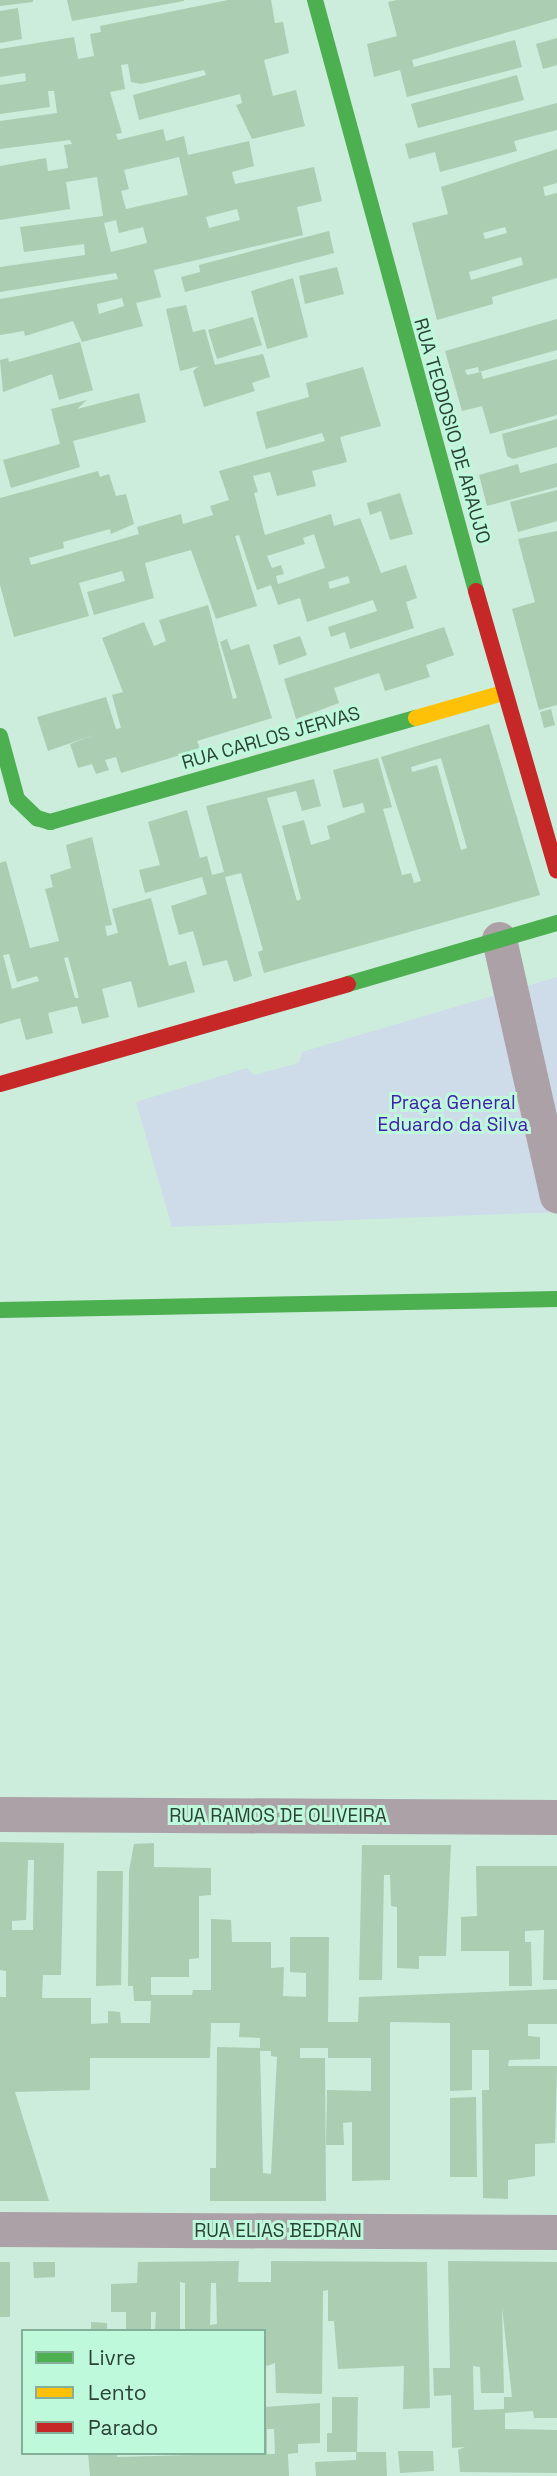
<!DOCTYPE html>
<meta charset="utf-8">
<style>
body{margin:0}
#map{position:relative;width:557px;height:2476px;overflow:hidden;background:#ccecdc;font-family:"Space Grotesk",sans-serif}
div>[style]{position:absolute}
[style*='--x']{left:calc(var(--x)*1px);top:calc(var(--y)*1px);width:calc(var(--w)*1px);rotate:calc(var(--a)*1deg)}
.green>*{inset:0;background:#cddce8}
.building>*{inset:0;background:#abcdb1}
.street>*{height:35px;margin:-17.5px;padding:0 17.5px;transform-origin:17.5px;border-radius:17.5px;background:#aca1a7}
.fast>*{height:16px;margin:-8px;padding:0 8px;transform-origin:8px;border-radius:8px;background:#4caf50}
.slow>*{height:16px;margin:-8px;padding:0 8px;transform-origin:8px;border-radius:8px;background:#ffc107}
.jam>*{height:16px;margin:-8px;padding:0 8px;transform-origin:8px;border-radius:8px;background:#c62828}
span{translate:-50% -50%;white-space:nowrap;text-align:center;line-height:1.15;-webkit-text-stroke:6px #bff9dc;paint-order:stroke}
.street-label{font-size:19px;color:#2b4337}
.park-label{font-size:19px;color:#4120a9}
.legend{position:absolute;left:21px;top:2329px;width:245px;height:126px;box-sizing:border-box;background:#bff9dc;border:2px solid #84b09a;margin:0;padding:9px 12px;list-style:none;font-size:21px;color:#2b4337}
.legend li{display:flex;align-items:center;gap:14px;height:35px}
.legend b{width:35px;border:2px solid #84b09a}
</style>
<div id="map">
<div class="green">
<i style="clip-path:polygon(557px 977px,557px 1212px,172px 1227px,136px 1102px,247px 1068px,254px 1075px,299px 1063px,302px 1052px)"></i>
</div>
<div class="building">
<i style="clip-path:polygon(0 0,33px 0,33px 2px,0 6px)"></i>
<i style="clip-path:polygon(67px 0,184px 0,184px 1px,72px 21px)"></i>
<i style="clip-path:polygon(evenodd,228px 0,271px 0,275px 23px,283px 22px,289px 53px,264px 60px,273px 96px,296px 90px,305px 126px,252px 139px,236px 105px,242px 103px,240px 94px,139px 120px,133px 95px,206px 75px,204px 70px,141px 84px,131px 82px,128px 64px,121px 65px,125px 89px,110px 92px,122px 133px,116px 134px,118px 140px,163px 129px,166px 141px,184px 136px,188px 155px,249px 141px,254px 166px,232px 172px,235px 184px,314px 167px,322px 201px,297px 207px,303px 235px,154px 270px,161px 297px,136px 303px,143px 326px,82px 342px,73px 321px,25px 336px,24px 331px,0 335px,0 299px,118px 279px,116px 273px,0 292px,0 267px,85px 255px,84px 244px,24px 252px,20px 227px,103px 216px,97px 177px,66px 182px,70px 209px,0 220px,0 166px,46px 158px,48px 171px,68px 168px,64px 145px,72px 144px,70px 140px,0 149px,0 121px,57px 113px,54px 91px,48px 91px,50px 107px,0 114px,0 85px,26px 81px,25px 73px,0 77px,0 49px,74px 37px,78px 59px,94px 56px,90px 34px,101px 32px,100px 26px,228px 0,179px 157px,188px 195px,126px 209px,121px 191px,129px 189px,124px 170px,179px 157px,228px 0,237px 209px,240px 220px,209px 228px,206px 217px,237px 209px,228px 0,116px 220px,119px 233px,143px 227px,147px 243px,111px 252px,104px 223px,116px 220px,228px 0,122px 298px,124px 306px,99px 314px,97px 304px,122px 298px)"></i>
<i style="clip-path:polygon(397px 0,557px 0,557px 18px,412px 60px,414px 67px,515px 40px,522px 67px,407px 97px,400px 70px,374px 77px,367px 44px,397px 36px,388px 2px)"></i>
<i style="clip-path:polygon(18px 8px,22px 39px,0 43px,0 11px)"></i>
<i style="clip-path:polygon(557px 38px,557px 65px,543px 69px,536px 44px)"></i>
<i style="clip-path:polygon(517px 75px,524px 100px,418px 128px,411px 104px)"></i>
<i style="clip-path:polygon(557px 103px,557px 130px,514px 141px,517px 151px,440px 172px,435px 152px,409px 159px,405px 144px)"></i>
<i style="clip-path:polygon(evenodd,557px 149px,557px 183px,543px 187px,545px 196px,557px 193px,557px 278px,492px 297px,493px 304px,437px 320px,412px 223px,448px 214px,441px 187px,557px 149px,505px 227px,507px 233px,485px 239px,483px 233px,505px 227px,557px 149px,521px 257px,523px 265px,471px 280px,469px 272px,521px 257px)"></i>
<i style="clip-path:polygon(329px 231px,334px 253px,185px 292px,181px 277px,200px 272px,199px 265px)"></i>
<i style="clip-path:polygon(337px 267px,344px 294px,305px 304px,299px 276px)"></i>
<i style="clip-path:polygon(293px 278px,308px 337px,267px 349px,251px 291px)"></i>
<i style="clip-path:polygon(186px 305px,193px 332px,205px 329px,215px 365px,263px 354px,270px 377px,252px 383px,255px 391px,204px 407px,193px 371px,199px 366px,180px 371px,166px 309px)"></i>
<i style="clip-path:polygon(253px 317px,262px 345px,217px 359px,208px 330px)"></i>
<i style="clip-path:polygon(557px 319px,557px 350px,479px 372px,478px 367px,465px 370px,467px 375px,481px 372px,483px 379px,557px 359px,557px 415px,490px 434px,482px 406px,462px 411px,445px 351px)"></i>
<i style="clip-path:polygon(80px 342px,93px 390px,59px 400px,52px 374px,3px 392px,0 360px,8px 358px,9px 362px)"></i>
<i style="clip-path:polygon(evenodd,363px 367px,381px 426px,340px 437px,347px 462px,312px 471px,316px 486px,277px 496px,270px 472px,253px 476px,258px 492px,254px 493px,265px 535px,331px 514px,334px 526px,360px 518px,381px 573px,406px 565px,417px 598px,406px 602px,414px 628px,350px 649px,345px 632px,331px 637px,328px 627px,377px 611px,373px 600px,307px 622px,300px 598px,278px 605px,271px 585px,257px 590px,239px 535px,235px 536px,257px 606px,216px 619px,191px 550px,145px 563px,154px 598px,94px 615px,87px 592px,125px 581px,122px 571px,79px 583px,89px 616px,14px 637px,0 585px,0 498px,98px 471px,100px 477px,109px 474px,116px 496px,126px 494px,134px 524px,111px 534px,110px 529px,63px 542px,64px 548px,29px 558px,31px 565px,139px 534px,137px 527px,181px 514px,183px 524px,213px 515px,210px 506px,229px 500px,219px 471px,325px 441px,322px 433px,266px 449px,256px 412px,309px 397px,306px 383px,363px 367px,314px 534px,325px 568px,278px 584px,276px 576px,284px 574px,281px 565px,272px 568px,267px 556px,305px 544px,303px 538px,314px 534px,363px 367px,348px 576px,350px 583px,330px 589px,328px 582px,348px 576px)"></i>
<i style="clip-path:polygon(139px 393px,146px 422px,73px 441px,80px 467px,11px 488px,3px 460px,60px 444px,51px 409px,87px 400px,77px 409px)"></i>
<i style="clip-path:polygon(557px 419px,557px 447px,513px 459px,507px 456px,502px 434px)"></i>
<i style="clip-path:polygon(557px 463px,557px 487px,487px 506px,479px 475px,518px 464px,520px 473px)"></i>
<i style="clip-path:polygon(557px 490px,557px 521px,518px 532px,510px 502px)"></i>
<i style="clip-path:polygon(400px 493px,413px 534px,390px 540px,381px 511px,370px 515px,367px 503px)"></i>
<i style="clip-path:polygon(557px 531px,557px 705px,539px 710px,512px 609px,535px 602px,518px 539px)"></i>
<i style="clip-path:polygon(208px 605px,233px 699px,237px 698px,220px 642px,227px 639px,231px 650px,249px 644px,272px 718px,197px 741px,200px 749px,121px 773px,116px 757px,105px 760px,109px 770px,96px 774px,92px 764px,78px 768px,70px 744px,96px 734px,48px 751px,37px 717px,106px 697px,116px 729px,121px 728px,112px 695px,123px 692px,102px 638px,144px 622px,154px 646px,166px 641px,159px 620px)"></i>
<i style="clip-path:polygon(444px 627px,454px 655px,426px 665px,430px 677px,385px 691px,379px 673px,334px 688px,339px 703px,296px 719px,284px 679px)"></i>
<i style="clip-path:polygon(300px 636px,307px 655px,279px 665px,273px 645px)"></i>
<i style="clip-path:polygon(551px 709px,555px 725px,544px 728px,540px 712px)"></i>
<i style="clip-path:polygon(evenodd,489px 724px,540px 895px,264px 973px,258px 952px,263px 950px,241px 873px,225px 877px,252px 976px,234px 982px,227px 960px,203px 966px,193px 931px,179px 935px,171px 906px,207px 894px,202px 877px,145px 893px,139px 870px,160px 865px,148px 822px,187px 810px,200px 858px,207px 856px,212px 875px,224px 872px,206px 806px,314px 779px,321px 806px,302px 811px,296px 791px,267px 798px,297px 901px,301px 899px,282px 826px,304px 820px,311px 845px,330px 839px,327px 826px,365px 812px,363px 803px,343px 808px,333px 770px,378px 758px,392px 807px,383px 809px,402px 875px,411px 873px,414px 883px,421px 881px,381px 757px,489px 724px,441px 758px,467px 848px,461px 850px,437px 765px,412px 772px,411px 767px,441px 758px)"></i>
<i style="clip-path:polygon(evenodd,92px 837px,112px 925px,105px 926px,107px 936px,118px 933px,112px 909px,151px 898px,169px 966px,186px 961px,195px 992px,138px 1008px,131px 981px,102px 989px,109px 1017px,82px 1024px,77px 1006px,48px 1013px,53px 1033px,26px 1040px,20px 1018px,0 1024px,0 863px,6px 861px,30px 948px,59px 941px,45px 889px,53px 887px,50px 875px,71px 868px,66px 845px,92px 837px,9px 954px,17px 982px,37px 976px,39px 981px,12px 989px,3px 955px,9px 954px,92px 837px,68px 957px,79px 998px,75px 998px,64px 958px,68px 957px)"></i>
<i style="clip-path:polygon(evenodd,0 1842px,64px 1843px,61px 1975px,43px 1975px,42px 1998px,91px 1998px,91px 2024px,108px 2023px,108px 2011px,120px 2012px,121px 2023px,150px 2023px,151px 2001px,134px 2001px,133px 1986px,128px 1986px,129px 1871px,134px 1844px,154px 1843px,154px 1867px,211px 1868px,211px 1895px,199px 1896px,199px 1958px,189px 1959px,189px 1977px,151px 1977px,151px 1995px,192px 1995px,193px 1990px,211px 1990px,211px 1919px,231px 1920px,232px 1942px,271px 1942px,271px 1968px,284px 1967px,283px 1996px,306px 1997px,306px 1973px,290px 1972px,290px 1937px,329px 1937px,328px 2022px,358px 2022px,359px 1997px,557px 1989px,557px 2024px,528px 2024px,528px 2036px,540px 2037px,540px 2059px,509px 2060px,508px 2066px,557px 2066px,555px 2143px,535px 2144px,535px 2176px,508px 2180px,508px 2199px,483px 2198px,482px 2090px,489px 2090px,489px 2050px,472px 2050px,472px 2090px,450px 2091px,450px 2023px,390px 2022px,390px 2180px,352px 2181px,352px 2122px,343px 2123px,344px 2145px,326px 2145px,327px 2090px,371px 2091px,371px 2058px,328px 2058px,328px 2048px,300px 2048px,300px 2058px,325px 2058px,326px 2201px,210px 2201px,210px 2168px,216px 2168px,217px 2047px,260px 2048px,260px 2038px,239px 2037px,240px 2023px,211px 2023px,210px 2058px,90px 2058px,90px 2090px,15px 2092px,49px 2201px,0 2201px,0 1997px,6px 1997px,6px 1971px,0 1970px,0 1842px,28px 1860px,34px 1860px,33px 1930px,12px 1930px,12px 1921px,26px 1920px,28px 1860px,0 1842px,260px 2051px,271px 2051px,271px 2056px,277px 2057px,271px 2174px,263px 2173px,260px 2051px)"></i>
<i style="clip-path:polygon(362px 1845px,451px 1845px,446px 1956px,419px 1956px,419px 1969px,397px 1968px,397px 1907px,391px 1906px,390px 1875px,384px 1875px,382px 1980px,359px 1980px)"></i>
<i style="clip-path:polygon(476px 1866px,557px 1866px,557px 1980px,543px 1980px,544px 1930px,525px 1931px,525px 1942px,531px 1942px,532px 1986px,509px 1986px,509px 1951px,461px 1951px,461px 1917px,477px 1916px)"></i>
<i style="clip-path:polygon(97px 1871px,123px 1871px,121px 1985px,96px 1986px)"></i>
<i style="clip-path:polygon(476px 2097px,477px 2177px,450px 2177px,450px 2098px)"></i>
<i style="clip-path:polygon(evenodd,239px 2261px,238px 2282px,271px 2282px,271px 2261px,427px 2262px,430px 2408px,403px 2409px,404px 2366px,338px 2369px,334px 2321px,328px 2321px,328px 2290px,323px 2291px,322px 2394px,276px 2393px,275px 2363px,264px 2367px,264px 2331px,185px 2331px,185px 2283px,180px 2282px,180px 2331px,155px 2331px,156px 2312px,151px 2312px,151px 2331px,126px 2331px,126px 2312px,111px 2312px,111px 2284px,137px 2283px,138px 2262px,239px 2261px,211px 2283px,216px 2283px,217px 2324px,210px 2325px,211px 2283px)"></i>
<i style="clip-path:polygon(evenodd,448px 2261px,557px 2262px,557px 2418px,534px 2418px,533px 2411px,505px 2413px,505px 2429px,557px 2430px,557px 2473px,460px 2472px,458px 2450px,465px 2447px,452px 2448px,451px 2395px,434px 2396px,433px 2368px,450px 2368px,448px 2261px,502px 2307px,512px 2397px,504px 2397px,504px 2409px,474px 2410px,473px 2366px,480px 2367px,481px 2393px,504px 2393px,502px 2307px)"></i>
<i style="clip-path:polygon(0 2262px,10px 2262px,10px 2317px,0 2317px)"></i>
<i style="clip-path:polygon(33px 2262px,55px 2262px,55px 2277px,34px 2278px)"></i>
<i style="clip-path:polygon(91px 2322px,107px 2323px,107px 2331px,91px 2331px)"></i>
<i style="clip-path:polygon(332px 2397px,358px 2397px,357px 2452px,386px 2452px,387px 2476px,316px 2476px,315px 2462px,356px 2460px,356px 2452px,327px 2452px,327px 2433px,332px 2433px)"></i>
<i style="clip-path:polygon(evenodd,320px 2403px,320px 2443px,298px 2444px,298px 2453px,288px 2454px,289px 2476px,90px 2476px,88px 2453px,117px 2453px,117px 2457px,264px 2453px,264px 2407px,320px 2403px,267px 2429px,274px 2429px,275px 2454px,267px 2454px,267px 2429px)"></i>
<i style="clip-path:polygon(398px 2451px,433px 2451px,434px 2471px,400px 2473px)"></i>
</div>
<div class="street">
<i style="--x:499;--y:939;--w:263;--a:77.3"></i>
<i style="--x:0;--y:1814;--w:557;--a:0.31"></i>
<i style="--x:0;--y:2229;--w:557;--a:0.31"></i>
</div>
<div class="fast">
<i style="--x:315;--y:0;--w:613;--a:74.76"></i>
<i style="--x:0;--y:736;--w:65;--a:74.9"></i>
<i style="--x:17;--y:799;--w:28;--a:44"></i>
<i style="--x:37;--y:818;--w:14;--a:17"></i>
<i style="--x:50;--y:822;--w:380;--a:-15.9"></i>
<i style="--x:348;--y:984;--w:218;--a:-16.3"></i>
<i style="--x:0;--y:1310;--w:557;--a:-1.13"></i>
</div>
<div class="slow">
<i style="--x:416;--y:718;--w:91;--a:-16"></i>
</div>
<div class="jam">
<i style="--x:476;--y:591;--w:291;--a:73.9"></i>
<i style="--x:0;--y:1084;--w:362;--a:-16"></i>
</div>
<div class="street-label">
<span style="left:452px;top:431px;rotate:74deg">RUA TEODOSIO DE ARAUJO</span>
<span style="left:271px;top:738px;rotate:-16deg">RUA CARLOS JERVAS</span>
<span style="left:278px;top:1816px">RUA RAMOS DE OLIVEIRA</span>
<span style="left:278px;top:2231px">RUA ELIAS BEDRAN</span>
</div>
<div class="park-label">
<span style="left:453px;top:1114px">Praça General<br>Eduardo da Silva</span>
</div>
<ul class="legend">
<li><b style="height:9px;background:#4caf50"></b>Livre</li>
<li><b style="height:9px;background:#ffc107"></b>Lento</li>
<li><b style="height:9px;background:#c62828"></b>Parado</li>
</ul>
</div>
